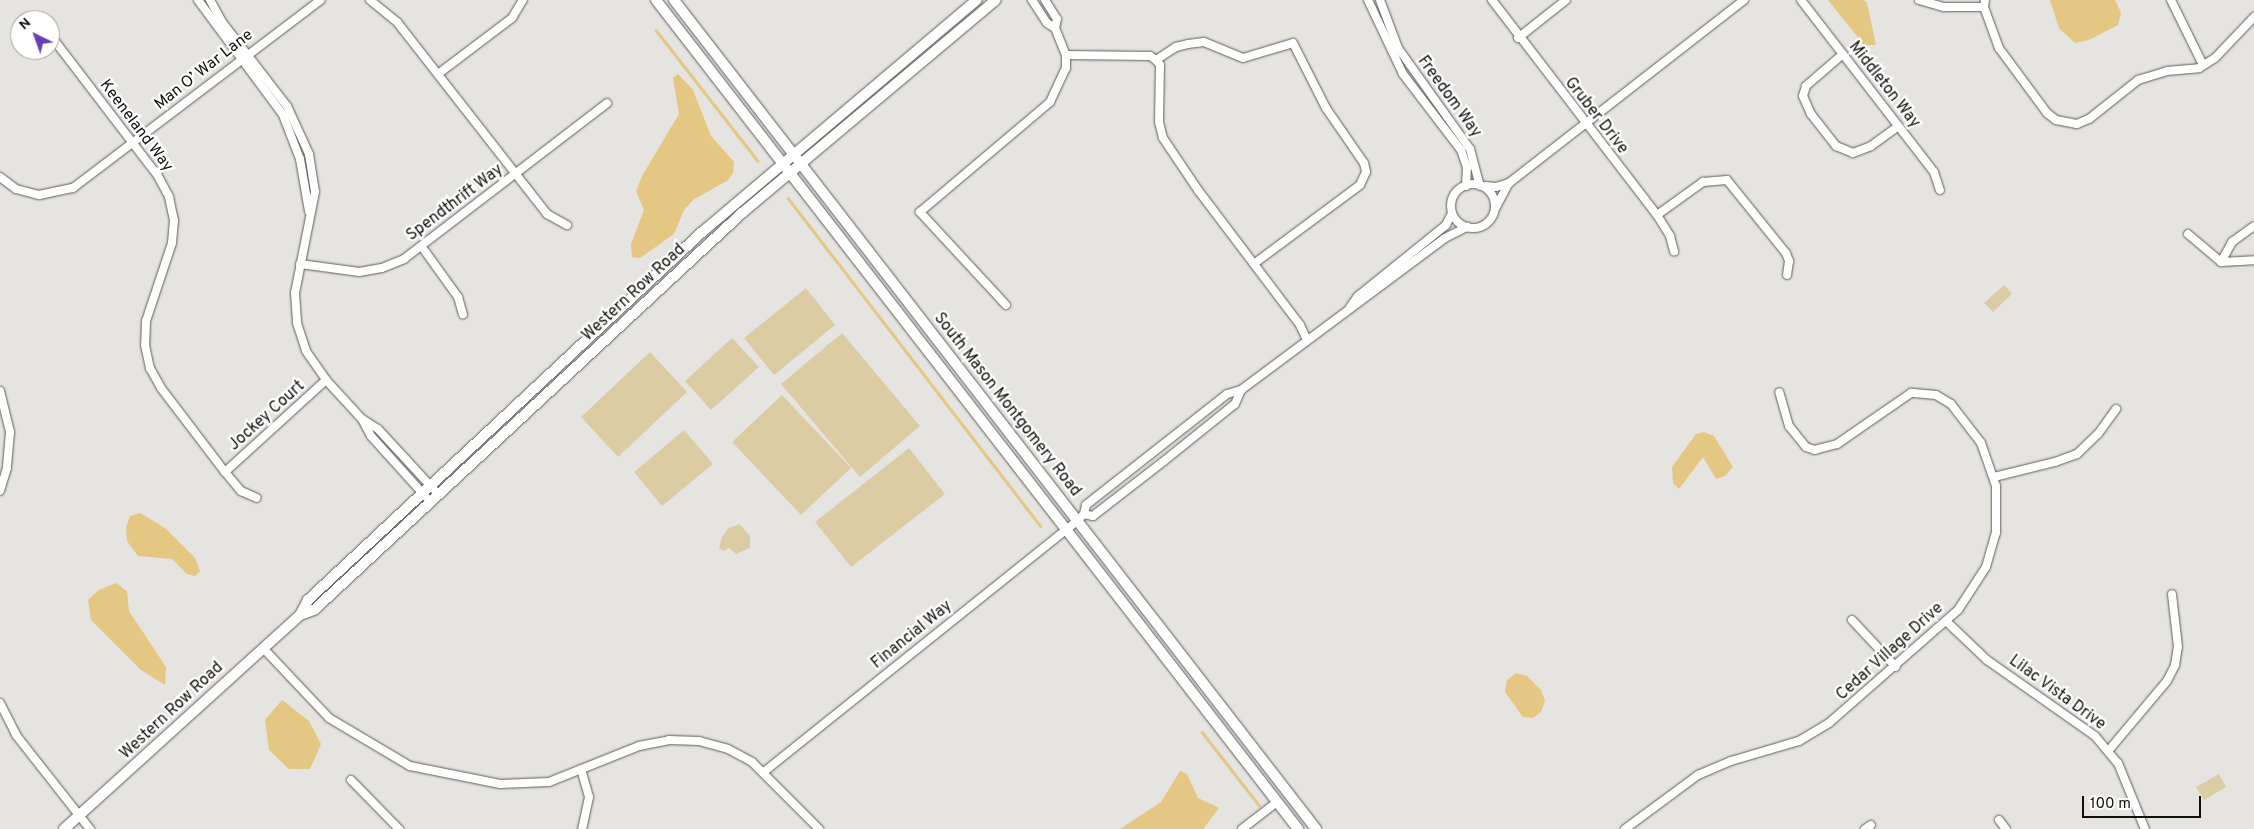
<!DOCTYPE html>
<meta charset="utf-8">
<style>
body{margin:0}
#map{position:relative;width:2254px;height:829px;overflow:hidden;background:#e5e4e0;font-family:Overpass,sans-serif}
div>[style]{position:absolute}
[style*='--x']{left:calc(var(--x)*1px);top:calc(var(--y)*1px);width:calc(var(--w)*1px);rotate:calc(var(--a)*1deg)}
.green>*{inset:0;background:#dccca3}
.water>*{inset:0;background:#e3c782}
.stream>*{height:2.5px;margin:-1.25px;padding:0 1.25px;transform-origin:1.25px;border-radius:1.25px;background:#e3c782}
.roads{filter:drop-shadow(0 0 1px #5d5c58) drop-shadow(0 0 1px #5d5c58)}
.street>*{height:8px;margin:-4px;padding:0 4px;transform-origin:4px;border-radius:4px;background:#fff}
.street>.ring{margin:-4px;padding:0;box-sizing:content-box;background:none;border:8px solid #fff;border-radius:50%}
.secondary>*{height:10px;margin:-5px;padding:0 5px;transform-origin:5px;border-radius:5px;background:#fff}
span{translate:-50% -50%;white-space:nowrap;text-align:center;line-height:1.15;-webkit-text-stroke:4.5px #fff;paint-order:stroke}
.street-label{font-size:16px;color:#10100e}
.north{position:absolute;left:10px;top:10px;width:50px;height:50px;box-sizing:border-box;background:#fff;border:1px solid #9f9f9f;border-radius:50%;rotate:318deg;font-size:14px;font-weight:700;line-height:20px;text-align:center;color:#10100e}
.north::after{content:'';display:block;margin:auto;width:18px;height:22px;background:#683fb7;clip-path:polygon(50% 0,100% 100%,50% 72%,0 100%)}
.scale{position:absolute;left:2082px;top:796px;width:119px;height:22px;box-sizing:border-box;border:2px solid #10100e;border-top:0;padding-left:6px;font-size:15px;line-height:18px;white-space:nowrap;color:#10100e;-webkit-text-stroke:4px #fff;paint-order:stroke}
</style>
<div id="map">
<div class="green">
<i style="clip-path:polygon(2004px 285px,2012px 294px,1993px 312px,1984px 303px)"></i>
<i style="clip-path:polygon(806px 288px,835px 325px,774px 375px,744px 338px)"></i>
<i style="clip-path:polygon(842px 333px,920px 426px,860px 477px,781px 384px)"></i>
<i style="clip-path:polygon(732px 338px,759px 367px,711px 410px,685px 381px)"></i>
<i style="clip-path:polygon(650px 352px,687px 392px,618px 457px,581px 417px)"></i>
<i style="clip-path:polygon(782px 395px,851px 468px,801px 515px,732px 442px)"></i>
<i style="clip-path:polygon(684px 430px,713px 464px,662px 506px,634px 472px)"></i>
<i style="clip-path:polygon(909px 448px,945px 494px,851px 567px,815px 522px)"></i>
<i style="clip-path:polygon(739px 524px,750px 536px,750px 548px,736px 554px,729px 548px,723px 551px,719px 548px,722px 537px,729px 528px)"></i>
<i style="clip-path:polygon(2219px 774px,2226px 787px,2204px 800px,2196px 787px)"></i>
</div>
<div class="water">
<i style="clip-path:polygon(1828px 0,1863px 0,1867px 3px,1876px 45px,1864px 45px)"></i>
<i style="clip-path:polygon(2050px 0,2115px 0,2121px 13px,2118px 25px,2089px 40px,2075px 43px,2059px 28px)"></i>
<i style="clip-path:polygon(678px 74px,693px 90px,711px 136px,734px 162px,733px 173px,727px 181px,694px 199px,684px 210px,674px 234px,640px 258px,632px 257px,631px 244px,644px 210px,636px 191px,642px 176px,679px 114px,673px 78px)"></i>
<i style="clip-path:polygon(1704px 432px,1714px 436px,1733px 467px,1725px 476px,1716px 479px,1703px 457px,1679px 489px,1673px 483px,1672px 467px,1696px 434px)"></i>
<i style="clip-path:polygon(140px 513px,165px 528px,195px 558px,200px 571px,195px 576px,187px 574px,172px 559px,138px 556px,127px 541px,126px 527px,130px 516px)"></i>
<i style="clip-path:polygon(116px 583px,127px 591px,129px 611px,166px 667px,165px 685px,141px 670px,91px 620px,88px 600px,99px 590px)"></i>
<i style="clip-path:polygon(1516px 673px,1527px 676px,1541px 690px,1545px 701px,1541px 712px,1533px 718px,1523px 717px,1505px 692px,1507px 680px)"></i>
<i style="clip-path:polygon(282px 700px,309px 721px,321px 744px,310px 769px,289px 769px,269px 750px,265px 720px)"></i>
<i style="clip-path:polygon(1180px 771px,1187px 774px,1198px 798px,1219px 808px,1203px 829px,1120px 829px,1161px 802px)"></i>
</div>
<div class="stream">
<i style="--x:656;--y:30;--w:166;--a:52.1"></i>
<i style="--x:788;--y:198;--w:414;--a:52.4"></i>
<i style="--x:1202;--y:732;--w:93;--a:52"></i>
</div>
<div class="roads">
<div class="street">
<i style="--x:198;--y:0;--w:143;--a:53.5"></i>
<i style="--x:283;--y:115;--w:47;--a:68.9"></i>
<i style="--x:300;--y:159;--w:53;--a:80.2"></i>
<i style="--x:210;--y:0;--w:25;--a:61"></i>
<i style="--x:222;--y:22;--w:106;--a:52.3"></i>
<i style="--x:287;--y:106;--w:53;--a:65.4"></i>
<i style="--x:309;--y:154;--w:38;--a:81"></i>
<i style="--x:315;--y:192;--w:103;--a:101.2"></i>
<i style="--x:295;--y:293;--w:30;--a:86"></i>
<i style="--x:297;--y:323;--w:29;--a:72"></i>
<i style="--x:306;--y:351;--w:35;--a:55"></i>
<i style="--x:326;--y:380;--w:53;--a:47.3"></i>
<i style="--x:362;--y:419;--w:19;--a:62"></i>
<i style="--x:371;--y:436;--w:82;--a:48"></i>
<i style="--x:370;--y:0;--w:35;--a:39"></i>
<i style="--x:397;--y:22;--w:244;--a:52"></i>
<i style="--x:547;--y:214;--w:23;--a:29"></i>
<i style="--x:1032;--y:0;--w:27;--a:57"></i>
<i style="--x:1047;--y:23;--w:9;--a:32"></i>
<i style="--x:1045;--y:0;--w:22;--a:58"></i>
<i style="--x:1057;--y:19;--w:9;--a:103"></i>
<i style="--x:1055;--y:28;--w:29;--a:68"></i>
<i style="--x:1066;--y:55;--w:84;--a:0.7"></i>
<i style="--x:1150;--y:56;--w:7;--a:34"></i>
<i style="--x:1156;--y:60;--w:6;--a:51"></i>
<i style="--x:1160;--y:65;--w:57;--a:91"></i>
<i style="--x:1159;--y:122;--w:16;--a:76"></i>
<i style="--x:1163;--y:138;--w:63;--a:56.1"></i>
<i style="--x:1198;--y:190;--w:169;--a:52.9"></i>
<i style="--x:1300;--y:325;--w:17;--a:65"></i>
<i style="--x:1368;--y:0;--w:82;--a:64.7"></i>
<i style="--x:1403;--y:74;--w:96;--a:52.7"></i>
<i style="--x:1461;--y:150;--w:18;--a:71"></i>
<i style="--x:1467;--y:167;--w:19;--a:93"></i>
<i style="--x:1380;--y:0;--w:51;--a:69.4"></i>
<i style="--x:1398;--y:48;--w:124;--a:54.5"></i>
<i style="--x:1470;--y:149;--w:38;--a:75"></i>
<i style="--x:1492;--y:0;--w:271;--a:52.5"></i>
<i style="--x:1657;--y:215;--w:25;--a:58"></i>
<i style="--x:1670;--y:236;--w:16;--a:75"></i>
<i style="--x:1801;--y:0;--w:217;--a:52.3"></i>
<i style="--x:1934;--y:172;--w:19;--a:72"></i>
<i style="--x:1919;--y:0;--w:26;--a:16"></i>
<i style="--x:1944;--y:7;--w:40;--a:0"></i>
<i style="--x:1985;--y:0;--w:7;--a:98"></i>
<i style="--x:1984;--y:7;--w:44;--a:69.9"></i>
<i style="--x:1999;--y:48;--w:81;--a:53.6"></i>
<i style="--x:2047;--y:113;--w:11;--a:38"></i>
<i style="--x:2056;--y:120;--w:21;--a:11"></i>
<i style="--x:2077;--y:124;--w:13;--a:-23"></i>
<i style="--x:2089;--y:119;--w:63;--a:-38.5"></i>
<i style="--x:2138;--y:80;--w:30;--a:-17"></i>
<i style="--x:2167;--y:71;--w:32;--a:-5"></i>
<i style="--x:2199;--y:68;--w:19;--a:-32"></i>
<i style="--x:2215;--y:58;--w:57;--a:-46.4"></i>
<i style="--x:2171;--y:0;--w:72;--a:63.8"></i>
<i style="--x:51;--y:36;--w:176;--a:52.6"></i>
<i style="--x:158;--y:176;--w:24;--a:62"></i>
<i style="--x:169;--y:197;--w:24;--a:78"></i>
<i style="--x:174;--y:220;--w:23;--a:95"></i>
<i style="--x:172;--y:243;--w:82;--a:108.4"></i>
<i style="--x:146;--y:321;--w:24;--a:92"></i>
<i style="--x:145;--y:345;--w:24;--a:78"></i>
<i style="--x:150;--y:368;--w:23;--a:61"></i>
<i style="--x:161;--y:388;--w:106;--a:52.7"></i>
<i style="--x:225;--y:472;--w:25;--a:50"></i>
<i style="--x:241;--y:491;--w:17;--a:24"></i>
<i style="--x:1518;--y:38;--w:61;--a:-38.4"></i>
<i style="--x:1843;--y:54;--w:49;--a:139.1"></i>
<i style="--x:1806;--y:86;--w:10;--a:107"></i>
<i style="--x:1803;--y:96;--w:20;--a:66"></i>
<i style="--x:1811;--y:114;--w:41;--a:52"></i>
<i style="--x:1836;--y:146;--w:18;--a:22"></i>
<i style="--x:1853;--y:153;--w:19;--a:-21"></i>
<i style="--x:1871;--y:146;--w:34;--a:-36"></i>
<i style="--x:1156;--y:60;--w:24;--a:-33"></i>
<i style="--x:1176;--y:47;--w:12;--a:-14"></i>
<i style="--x:1188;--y:44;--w:16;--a:-7"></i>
<i style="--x:1204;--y:42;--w:42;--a:22.3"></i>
<i style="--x:1243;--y:58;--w:52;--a:-16.7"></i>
<i style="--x:1293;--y:43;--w:73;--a:63.1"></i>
<i style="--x:1326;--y:108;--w:67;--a:55.4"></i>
<i style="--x:1364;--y:163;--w:9;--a:77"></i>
<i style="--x:1366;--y:172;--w:14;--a:115"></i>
<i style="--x:1360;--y:185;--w:131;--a:143.4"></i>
<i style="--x:438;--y:74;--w:93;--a:-37.1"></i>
<i style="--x:512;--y:18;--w:21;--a:-59"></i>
<i style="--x:0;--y:177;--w:20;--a:37"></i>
<i style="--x:16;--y:189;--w:24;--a:15"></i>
<i style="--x:39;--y:195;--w:35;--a:-12"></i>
<i style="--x:73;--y:188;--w:311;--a:-37.2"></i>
<i class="ring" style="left:1451px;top:184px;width:36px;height:36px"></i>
<i style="--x:1485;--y:186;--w:11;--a:5"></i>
<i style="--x:1496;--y:187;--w:14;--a:-17"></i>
<i style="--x:1496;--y:207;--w:27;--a:-62"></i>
<i style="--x:1509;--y:183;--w:298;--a:-37.9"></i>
<i style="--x:1657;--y:215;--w:57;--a:-35.7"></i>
<i style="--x:1703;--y:182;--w:24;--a:-5"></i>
<i style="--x:1727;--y:180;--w:94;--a:51.1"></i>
<i style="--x:1786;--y:253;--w:9;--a:69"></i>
<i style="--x:1789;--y:261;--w:14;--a:98"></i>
<i style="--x:2188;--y:234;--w:43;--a:40.3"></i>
<i style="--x:2221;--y:262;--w:33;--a:-3"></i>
<i style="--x:422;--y:247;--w:62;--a:54.2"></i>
<i style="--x:458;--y:297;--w:18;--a:74"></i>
<i style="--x:2221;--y:262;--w:23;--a:-61"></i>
<i style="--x:2232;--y:242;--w:27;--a:-36"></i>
<i style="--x:300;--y:264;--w:60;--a:7.7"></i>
<i style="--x:359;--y:272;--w:23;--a:-10"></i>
<i style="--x:382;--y:268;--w:24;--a:-22"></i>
<i style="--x:404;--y:259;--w:256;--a:-37.5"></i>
<i style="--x:1006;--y:305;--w:127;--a:-132.8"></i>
<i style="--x:920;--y:212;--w:170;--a:-40.2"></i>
<i style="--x:1050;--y:102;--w:38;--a:-65"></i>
<i style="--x:1066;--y:68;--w:13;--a:-90"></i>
<i style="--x:1350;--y:307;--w:14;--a:-54"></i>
<i style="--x:1358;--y:296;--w:113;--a:-38.9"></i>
<i style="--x:1446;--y:225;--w:13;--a:-63"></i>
<i style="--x:0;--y:391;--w:42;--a:76.3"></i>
<i style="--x:10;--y:432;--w:36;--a:95"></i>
<i style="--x:7;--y:468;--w:24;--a:107"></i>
<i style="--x:364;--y:420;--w:17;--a:33"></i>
<i style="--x:378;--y:429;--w:90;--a:47.3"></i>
<i style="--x:225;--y:472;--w:137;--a:-42.3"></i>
<i style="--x:1994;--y:477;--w:63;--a:-13.8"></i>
<i style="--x:2055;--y:462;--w:23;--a:-20"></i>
<i style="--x:2077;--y:454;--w:29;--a:-44"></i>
<i style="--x:2098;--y:434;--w:31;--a:-54"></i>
<i style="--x:1084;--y:514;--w:9;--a:13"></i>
<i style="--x:1093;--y:516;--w:90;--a:-37.8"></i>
<i style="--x:1164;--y:461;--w:91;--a:-38.8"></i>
<i style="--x:1235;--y:404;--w:15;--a:-67"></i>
<i style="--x:1852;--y:620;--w:64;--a:46.9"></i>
<i style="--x:1946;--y:621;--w:57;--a:43.6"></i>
<i style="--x:1987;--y:660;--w:132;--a:35.1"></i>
<i style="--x:2095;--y:736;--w:35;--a:50"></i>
<i style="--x:2118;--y:763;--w:71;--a:67.8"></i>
<i style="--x:263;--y:648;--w:96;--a:46.7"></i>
<i style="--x:329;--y:718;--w:94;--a:30.7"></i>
<i style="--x:410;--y:766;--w:92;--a:11.3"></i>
<i style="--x:500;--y:784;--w:49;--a:-2.3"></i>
<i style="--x:549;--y:782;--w:97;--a:-21.8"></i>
<i style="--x:639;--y:746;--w:31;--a:-11"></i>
<i style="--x:669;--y:740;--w:30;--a:2"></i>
<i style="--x:699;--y:741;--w:30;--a:15"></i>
<i style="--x:728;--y:749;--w:27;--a:28"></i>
<i style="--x:752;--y:762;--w:95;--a:45"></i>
<i style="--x:0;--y:703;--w:36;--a:63"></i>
<i style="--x:16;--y:735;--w:120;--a:51.8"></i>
<i style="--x:2109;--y:750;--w:90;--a:-50"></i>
<i style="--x:2167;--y:681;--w:18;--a:-63"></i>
<i style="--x:2175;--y:665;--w:18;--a:-81"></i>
<i style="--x:2178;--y:647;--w:53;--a:-96.5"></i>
<i style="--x:581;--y:769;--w:29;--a:74"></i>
<i style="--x:589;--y:797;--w:33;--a:102"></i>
<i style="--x:765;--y:771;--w:400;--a:-38.7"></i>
<i style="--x:1077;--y:521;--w:10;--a:-45"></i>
<i style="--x:1084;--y:514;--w:9;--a:-77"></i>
<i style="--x:1086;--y:505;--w:179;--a:-38.2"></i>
<i style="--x:1227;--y:394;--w:15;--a:-16"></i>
<i style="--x:1241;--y:390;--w:254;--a:-36.7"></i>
<i style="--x:1445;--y:238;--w:25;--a:-27"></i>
<i style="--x:351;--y:780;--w:69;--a:45.6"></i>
<i style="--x:1999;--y:820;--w:11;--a:52"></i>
<i style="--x:1242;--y:829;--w:44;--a:-37.6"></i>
<i style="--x:1625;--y:829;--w:91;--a:-36.5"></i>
<i style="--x:1698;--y:775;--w:36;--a:-23"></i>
<i style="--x:1731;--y:761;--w:71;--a:-16.4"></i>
<i style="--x:1799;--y:741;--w:35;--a:-31"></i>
<i style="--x:1829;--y:723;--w:171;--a:-41.2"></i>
<i style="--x:1958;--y:610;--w:51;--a:-56.9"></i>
<i style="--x:1986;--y:567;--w:35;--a:-74"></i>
<i style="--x:1996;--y:533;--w:47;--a:-90"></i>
<i style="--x:1996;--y:486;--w:46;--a:-109.2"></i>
<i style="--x:1981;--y:443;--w:49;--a:-127.6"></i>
<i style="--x:1951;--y:404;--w:17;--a:-149"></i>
<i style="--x:1936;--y:395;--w:25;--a:-175"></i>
<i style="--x:1911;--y:393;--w:90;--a:145.4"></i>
<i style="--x:1837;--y:444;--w:23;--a:165"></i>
<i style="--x:1815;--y:450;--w:9;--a:-162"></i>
<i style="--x:1806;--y:447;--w:27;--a:-129"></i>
<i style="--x:1789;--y:426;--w:35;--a:-106"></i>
<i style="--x:1865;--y:829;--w:7;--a:-34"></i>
</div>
<div class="secondary">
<i style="--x:656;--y:0;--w:1049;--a:52.24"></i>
<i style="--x:674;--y:0;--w:1049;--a:52.24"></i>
<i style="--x:300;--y:615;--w:15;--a:-20"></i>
<i style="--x:314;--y:610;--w:584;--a:-42.85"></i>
<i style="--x:742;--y:213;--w:331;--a:-40"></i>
<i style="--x:64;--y:829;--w:319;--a:-42.2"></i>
<i style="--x:300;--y:615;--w:17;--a:-62"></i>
<i style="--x:308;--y:600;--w:538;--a:-43.04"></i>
<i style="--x:701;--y:233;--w:361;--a:-40.2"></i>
</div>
</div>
<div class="street-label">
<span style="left:204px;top:70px;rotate:-38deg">Man O’ War Lane</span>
<span style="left:1884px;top:85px;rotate:52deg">Middleton Way</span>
<span style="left:1449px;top:97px;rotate:54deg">Freedom Way</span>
<span style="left:1596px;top:116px;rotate:52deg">Gruber Drive</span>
<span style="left:136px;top:126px;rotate:53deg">Keeneland Way</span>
<span style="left:455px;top:203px;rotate:-37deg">Spendthrift Way</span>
<span style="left:634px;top:293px;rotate:-43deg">Western Row Road</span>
<span style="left:1007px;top:405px;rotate:52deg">South Mason Montgomery Road</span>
<span style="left:267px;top:416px;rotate:-42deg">Jockey Court</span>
<span style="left:912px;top:635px;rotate:-39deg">Financial Way</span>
<span style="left:1890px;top:652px;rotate:-42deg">Cedar Village Drive</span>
<span style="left:2057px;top:693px;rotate:36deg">Lilac Vista Drive</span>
<span style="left:172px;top:711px;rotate:-43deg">Western Row Road</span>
</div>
<div class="north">N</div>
<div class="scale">100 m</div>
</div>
